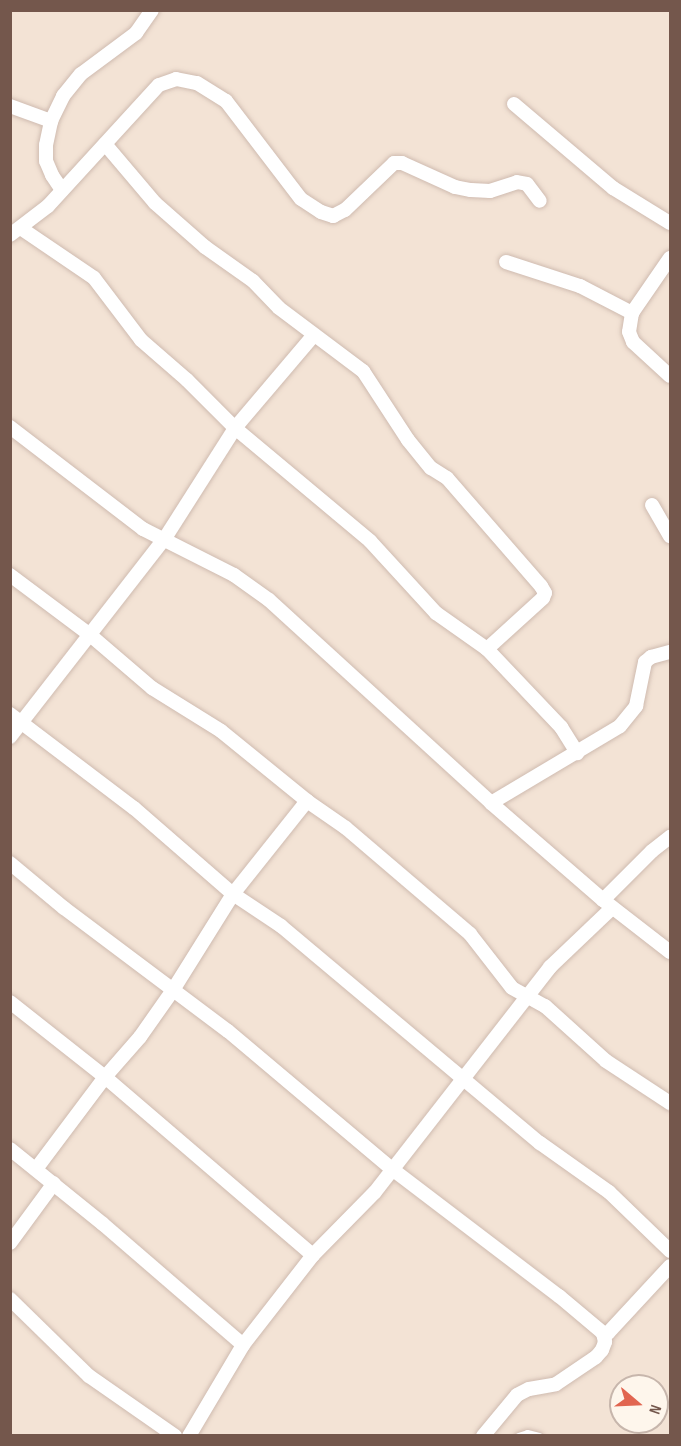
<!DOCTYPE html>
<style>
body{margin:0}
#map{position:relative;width:681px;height:1446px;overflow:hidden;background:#fcf2e6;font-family:"Sofia Sans Condensed",sans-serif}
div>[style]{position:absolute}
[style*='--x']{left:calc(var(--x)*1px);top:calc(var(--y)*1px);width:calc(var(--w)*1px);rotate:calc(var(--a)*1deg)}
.residential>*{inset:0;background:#f3e3d5}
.roads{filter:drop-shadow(0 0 2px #cfbbb0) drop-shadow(0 0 2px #cfbbb0)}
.service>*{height:7px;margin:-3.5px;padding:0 3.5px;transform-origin:3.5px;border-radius:3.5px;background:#fff}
.minor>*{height:14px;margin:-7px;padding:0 7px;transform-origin:7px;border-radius:7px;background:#fff}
span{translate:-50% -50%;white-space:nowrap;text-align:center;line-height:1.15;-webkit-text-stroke:5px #fef6ec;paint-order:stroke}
.frame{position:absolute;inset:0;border:12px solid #74574c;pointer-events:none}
.north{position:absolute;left:609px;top:1374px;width:60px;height:60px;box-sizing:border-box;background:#fef6ec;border:2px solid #c7b6ac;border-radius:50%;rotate:109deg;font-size:16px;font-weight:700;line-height:24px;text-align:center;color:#74574c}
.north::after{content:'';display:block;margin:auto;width:21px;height:27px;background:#e16550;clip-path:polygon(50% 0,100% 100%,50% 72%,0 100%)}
</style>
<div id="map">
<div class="residential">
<i style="clip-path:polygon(evenodd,10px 11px,670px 11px,670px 1435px,11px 1435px,10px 11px,621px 1386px,657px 1386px,657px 1422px,621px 1422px,621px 1386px)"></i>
</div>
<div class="roads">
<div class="service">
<i style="--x:518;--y:1436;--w:9;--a:-18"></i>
<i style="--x:527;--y:1433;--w:12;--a:14"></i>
</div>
<div class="minor">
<i style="--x:514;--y:104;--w:130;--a:40.3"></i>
<i style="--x:613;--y:188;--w:67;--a:31.6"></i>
<i style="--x:10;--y:106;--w:44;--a:20.1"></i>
<i style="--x:105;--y:144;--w:77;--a:49.7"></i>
<i style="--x:155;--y:203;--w:67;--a:41.3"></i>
<i style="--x:205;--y:247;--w:59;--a:35.3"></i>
<i style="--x:253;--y:281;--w:37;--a:46"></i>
<i style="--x:279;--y:308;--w:105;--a:36.9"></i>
<i style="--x:363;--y:371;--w:82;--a:56.9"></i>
<i style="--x:408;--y:440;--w:36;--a:51"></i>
<i style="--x:431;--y:468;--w:19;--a:32"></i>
<i style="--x:447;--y:478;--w:143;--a:49"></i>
<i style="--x:541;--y:586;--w:8;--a:60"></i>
<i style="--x:545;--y:593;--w:5;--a:112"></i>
<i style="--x:543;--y:598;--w:76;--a:137.7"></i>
<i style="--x:62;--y:190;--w:18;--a:-124"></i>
<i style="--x:52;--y:175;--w:15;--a:-113"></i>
<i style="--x:46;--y:161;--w:16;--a:-90"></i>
<i style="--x:46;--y:145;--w:25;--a:-78"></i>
<i style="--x:51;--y:121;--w:28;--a:-64"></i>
<i style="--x:63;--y:96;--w:28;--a:-51"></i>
<i style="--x:81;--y:74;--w:69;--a:-36.7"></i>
<i style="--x:136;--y:33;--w:28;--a:-55"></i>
<i style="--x:22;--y:229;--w:87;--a:34.2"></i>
<i style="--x:94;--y:278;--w:78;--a:52.8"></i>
<i style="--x:141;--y:340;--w:61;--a:41"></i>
<i style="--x:187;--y:380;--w:68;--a:45"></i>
<i style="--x:235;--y:428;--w:176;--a:39.9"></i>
<i style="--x:370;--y:541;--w:98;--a:47.5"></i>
<i style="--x:436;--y:613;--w:62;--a:35.2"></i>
<i style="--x:487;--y:649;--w:108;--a:46.5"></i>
<i style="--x:561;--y:727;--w:31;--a:58"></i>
<i style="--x:10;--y:235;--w:48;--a:-37.3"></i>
<i style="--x:48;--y:206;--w:164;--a:-47.5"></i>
<i style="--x:159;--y:85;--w:18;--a:-19"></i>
<i style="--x:176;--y:79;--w:21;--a:11"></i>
<i style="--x:197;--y:83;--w:34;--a:32"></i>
<i style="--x:226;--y:101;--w:123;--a:52.6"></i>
<i style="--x:301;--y:199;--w:24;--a:33"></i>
<i style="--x:321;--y:212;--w:13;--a:18"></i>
<i style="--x:333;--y:216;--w:13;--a:-27"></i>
<i style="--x:345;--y:210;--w:68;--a:-43.8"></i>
<i style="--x:394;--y:163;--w:8;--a:0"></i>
<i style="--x:402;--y:163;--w:58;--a:24.4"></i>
<i style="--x:455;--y:187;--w:16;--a:11"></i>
<i style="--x:471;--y:190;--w:19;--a:3"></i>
<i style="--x:490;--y:191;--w:28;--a:-18"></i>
<i style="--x:517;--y:182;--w:10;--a:11"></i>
<i style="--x:527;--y:184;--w:21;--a:53"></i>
<i style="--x:506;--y:262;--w:78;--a:18"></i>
<i style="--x:580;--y:286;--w:59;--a:27.4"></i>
<i style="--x:632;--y:313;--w:19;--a:99"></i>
<i style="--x:629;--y:332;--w:11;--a:68"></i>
<i style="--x:633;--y:342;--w:50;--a:42.6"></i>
<i style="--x:632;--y:313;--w:67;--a:-55.4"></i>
<i style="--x:10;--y:427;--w:168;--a:37.5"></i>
<i style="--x:143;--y:529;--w:102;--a:26.8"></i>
<i style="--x:234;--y:575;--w:43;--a:35.5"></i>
<i style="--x:269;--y:600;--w:301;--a:42.4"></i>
<i style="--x:491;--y:803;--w:148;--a:40.9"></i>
<i style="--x:603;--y:900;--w:85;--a:37.8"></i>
<i style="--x:652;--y:505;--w:36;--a:60"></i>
<i style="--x:10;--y:575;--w:99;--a:36.8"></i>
<i style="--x:89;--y:634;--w:83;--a:40.6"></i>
<i style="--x:152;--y:688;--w:81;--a:31.9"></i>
<i style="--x:221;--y:731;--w:111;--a:39.1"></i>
<i style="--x:307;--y:801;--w:47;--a:34.7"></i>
<i style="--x:346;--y:828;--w:163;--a:40.5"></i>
<i style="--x:470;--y:934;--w:68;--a:52.1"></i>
<i style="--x:512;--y:988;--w:38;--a:29"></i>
<i style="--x:545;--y:1006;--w:82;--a:42"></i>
<i style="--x:606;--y:1061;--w:77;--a:33.3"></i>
<i style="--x:10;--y:714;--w:156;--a:37.2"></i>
<i style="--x:134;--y:808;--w:131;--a:41"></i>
<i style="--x:233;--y:894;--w:58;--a:33.7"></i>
<i style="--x:281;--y:926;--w:338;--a:40"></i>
<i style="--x:540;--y:1143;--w:85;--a:35.4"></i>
<i style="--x:609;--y:1192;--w:85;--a:44"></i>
<i style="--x:10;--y:737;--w:252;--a:-52.1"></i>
<i style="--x:165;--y:538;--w:130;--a:-57.5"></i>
<i style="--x:235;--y:428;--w:122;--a:-49.7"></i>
<i style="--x:491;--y:803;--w:150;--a:-30.8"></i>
<i style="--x:620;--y:726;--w:26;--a:-51"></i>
<i style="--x:636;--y:706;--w:45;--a:-78.4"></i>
<i style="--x:645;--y:662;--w:8;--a:-40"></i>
<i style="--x:651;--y:657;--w:20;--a:-15"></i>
<i style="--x:10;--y:863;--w:70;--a:39.8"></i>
<i style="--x:64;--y:908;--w:205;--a:36.9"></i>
<i style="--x:228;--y:1031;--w:214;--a:40.1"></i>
<i style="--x:392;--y:1169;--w:210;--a:37.3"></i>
<i style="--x:559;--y:1296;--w:57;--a:40.1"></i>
<i style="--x:603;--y:1333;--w:5;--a:0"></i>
<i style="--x:608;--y:1333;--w:91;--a:-47.2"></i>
<i style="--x:603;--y:900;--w:69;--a:-45"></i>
<i style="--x:652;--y:851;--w:23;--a:-38"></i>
<i style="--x:10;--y:1002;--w:121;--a:38.3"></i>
<i style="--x:105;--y:1077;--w:274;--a:40.6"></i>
<i style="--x:10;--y:1149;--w:119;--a:38.9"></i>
<i style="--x:103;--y:1224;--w:185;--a:40.8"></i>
<i style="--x:36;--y:1169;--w:115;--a:-53.1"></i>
<i style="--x:105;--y:1077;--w:53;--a:-48.8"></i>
<i style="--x:140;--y:1037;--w:57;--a:-54.9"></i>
<i style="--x:173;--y:990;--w:113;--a:-58"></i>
<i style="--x:233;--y:894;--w:119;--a:-51.5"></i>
<i style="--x:10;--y:1243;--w:74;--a:-53.7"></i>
<i style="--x:10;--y:1299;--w:110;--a:44.3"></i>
<i style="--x:89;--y:1376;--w:105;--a:34.9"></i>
<i style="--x:189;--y:1436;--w:106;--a:-59.3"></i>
<i style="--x:243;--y:1345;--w:114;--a:-52.1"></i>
<i style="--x:313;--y:1255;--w:88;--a:-45.5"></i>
<i style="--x:375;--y:1192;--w:285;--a:-52.1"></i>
<i style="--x:550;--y:967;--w:86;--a:-43.6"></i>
<i style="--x:483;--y:1436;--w:53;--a:-50.3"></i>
<i style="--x:517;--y:1395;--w:13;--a:-27"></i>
<i style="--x:529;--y:1389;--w:27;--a:-10"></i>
<i style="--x:556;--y:1384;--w:48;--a:-34"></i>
<i style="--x:596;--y:1357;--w:9;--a:-49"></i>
<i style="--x:602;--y:1350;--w:9;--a:-69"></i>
<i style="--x:605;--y:1342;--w:9;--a:-103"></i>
</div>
</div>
<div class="frame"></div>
<div class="north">N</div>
</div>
